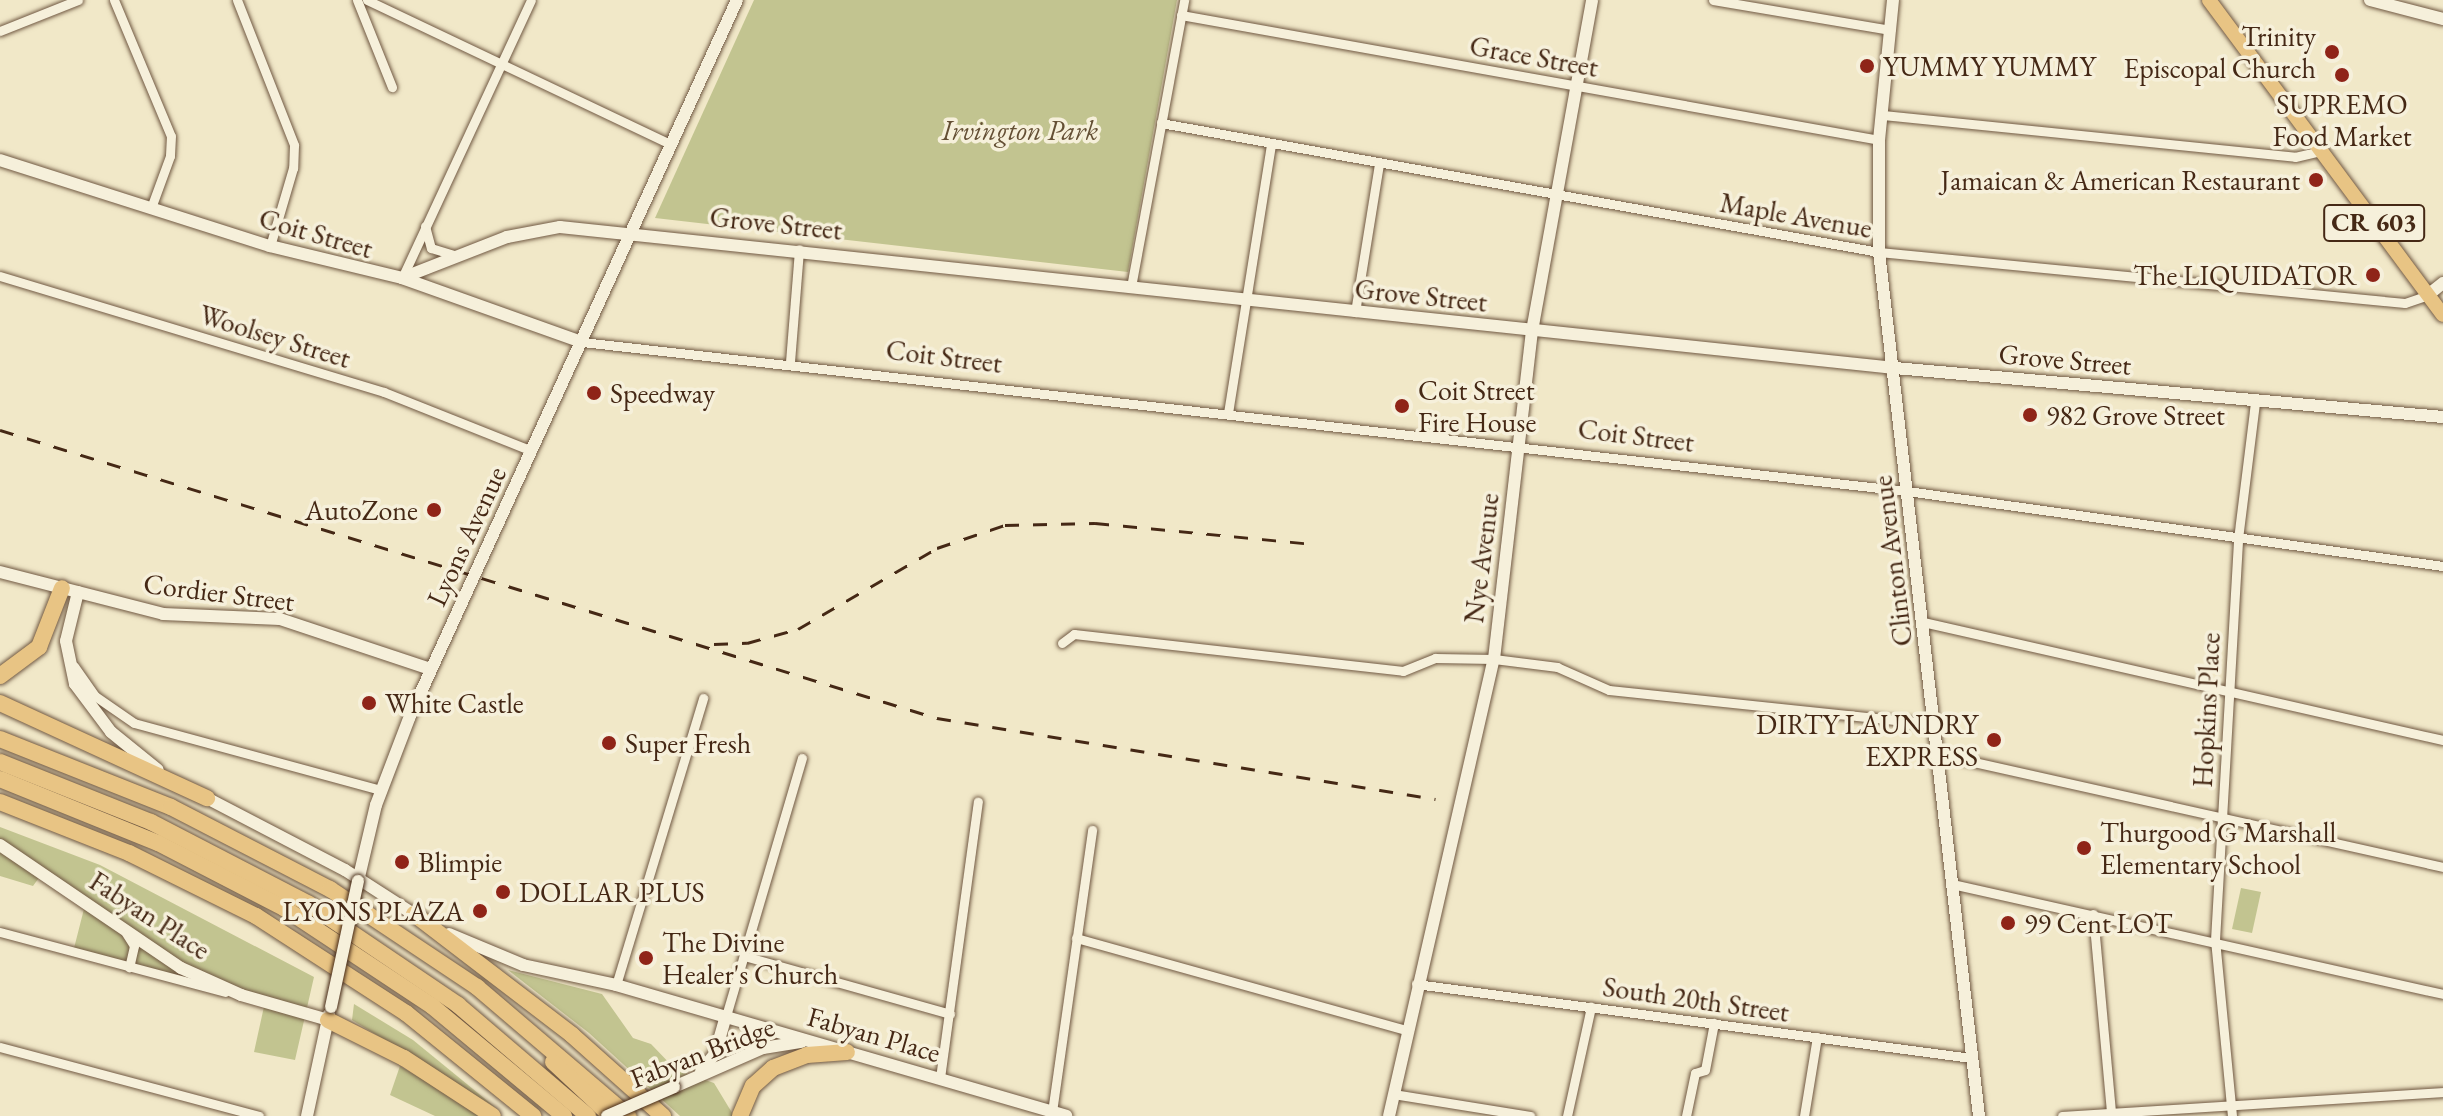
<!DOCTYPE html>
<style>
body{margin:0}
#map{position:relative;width:2443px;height:1116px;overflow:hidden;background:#f1e8c8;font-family:"EB Garamond",serif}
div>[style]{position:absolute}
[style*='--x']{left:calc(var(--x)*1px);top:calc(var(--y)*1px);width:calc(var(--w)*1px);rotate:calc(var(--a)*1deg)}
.green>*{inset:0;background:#c2c490}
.roads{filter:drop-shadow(0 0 2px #705842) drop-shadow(0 0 2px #705842)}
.street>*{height:9px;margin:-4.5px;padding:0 4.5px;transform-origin:4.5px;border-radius:4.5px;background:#f6f0db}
.secondary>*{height:12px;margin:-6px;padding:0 6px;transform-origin:6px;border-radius:6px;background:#f6f0db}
.primary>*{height:14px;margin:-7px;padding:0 7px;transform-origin:7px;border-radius:7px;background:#e8c484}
.highway>*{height:16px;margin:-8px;padding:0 8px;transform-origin:8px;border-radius:8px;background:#e8c484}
.rail>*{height:3px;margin-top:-1.5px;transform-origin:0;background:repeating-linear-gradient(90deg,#452815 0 14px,transparent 0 28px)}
.bridges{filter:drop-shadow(0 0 2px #452815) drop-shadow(0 0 2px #452815)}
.secondary-bridge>*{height:12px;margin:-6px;padding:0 6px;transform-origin:6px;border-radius:6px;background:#f6f0db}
.dots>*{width:22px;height:22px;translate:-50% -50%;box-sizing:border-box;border:4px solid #f6f0db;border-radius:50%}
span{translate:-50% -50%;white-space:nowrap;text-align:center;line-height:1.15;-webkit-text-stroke:7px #f6f0db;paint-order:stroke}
.shield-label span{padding:2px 6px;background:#f6f0db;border:2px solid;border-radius:6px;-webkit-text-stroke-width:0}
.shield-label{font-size:26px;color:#452815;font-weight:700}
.poi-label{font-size:28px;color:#452815}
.right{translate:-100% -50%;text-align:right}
.left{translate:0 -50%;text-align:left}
.street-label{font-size:28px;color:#452815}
.park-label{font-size:28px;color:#644f34;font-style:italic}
</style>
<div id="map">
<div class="green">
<i style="clip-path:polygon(754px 0,1177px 0,1128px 272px,655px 218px)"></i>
<i style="clip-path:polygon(0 827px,100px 865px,314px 977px,295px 1060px,254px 1052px,265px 1002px,72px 956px,85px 905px,41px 875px,33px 886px,0 876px)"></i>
<i style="clip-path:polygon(2241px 888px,2261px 892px,2252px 933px,2232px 929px)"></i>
<i style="clip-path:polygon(508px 970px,602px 994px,633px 1038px,651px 1044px,676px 1070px,714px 1083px,734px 1116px,680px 1116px,589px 1033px)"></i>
<i style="clip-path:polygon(354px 1004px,413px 1040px,495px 1107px,352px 1020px)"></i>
<i style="clip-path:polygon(400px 1066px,461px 1102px,480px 1116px,435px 1116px,390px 1095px)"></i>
</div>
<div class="roads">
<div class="street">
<i style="--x:114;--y:0;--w:147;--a:67.3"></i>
<i style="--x:171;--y:136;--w:20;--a:93"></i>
<i style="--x:170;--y:156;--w:55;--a:110.1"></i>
<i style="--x:237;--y:0;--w:156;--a:68.5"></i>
<i style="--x:294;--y:145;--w:23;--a:92"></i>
<i style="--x:293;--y:168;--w:81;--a:106.4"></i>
<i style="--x:357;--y:0;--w:94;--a:68.1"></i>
<i style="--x:367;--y:0;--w:335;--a:25.4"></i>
<i style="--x:1713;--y:0;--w:180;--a:9.6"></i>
<i style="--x:1181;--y:15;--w:709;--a:10.15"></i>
<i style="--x:0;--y:31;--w:84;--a:-21.7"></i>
<i style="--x:1883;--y:115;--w:414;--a:5.8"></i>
<i style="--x:2295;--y:157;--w:27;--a:-13"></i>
<i style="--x:1161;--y:123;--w:729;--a:10.19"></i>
<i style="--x:1879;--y:252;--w:528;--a:5.54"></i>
<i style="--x:2405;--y:303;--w:24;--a:-19"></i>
<i style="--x:425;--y:226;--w:23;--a:75"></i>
<i style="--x:431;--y:248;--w:24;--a:17"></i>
<i style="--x:0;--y:276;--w:401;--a:16.8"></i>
<i style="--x:384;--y:392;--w:159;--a:21.7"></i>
<i style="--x:402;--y:278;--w:306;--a:-65.1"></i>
<i style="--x:1131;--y:287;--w:292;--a:-79.5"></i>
<i style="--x:1355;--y:312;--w:150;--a:-80.8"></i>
<i style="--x:582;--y:342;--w:1333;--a:6.42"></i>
<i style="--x:1907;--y:491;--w:541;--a:7.97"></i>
<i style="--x:790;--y:362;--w:113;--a:-85.4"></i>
<i style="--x:1228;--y:413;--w:271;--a:-80.9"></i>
<i style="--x:1923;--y:622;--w:533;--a:12.79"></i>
<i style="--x:1062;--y:643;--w:15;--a:-37"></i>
<i style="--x:1074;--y:634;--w:331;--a:6.4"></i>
<i style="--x:1403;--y:671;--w:35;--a:-22"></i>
<i style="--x:1435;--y:658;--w:59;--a:1"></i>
<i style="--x:1494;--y:659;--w:64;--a:7.2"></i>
<i style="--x:1557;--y:667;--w:57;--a:23.9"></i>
<i style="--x:1609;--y:690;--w:328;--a:6"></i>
<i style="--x:74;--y:666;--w:37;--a:55"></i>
<i style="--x:95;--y:696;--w:47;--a:34.7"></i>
<i style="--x:134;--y:723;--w:256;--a:15.2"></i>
<i style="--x:1938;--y:754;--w:517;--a:12.61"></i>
<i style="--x:1952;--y:884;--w:503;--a:12.63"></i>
<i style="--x:2093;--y:914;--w:200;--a:84.8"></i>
<i style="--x:0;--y:932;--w:233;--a:14.9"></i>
<i style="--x:126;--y:933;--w:15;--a:58"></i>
<i style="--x:134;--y:946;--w:22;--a:103"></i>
<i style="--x:1076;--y:938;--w:343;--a:15.6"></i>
<i style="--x:744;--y:956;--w:214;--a:15.7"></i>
<i style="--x:1416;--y:984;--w:560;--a:7.59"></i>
<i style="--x:616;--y:985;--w:300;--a:-73.1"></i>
<i style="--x:726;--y:1016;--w:269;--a:-73.6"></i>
<i style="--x:0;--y:1047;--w:268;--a:14.9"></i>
<i style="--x:940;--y:1078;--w:279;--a:-82.2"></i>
<i style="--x:1393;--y:1094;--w:139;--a:9.1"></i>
<i style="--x:1052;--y:1112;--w:285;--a:-81.9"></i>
<i style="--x:1567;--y:1116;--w:112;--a:-77.6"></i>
<i style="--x:1686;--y:1116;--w:44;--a:-78.2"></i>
<i style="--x:1695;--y:1073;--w:10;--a:-17"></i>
<i style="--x:1705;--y:1070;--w:48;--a:-79.2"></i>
<i style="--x:1804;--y:1116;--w:80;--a:-80.7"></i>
<i style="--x:2062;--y:1116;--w:382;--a:-3.6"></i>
<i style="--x:2232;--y:1116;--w:177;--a:-95.5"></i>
<i style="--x:2215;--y:940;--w:402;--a:-86.7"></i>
<i style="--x:2238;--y:539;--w:137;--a:-82.9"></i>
</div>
<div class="secondary">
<i style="--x:1893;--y:0;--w:141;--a:95.7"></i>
<i style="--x:1879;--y:140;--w:112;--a:90"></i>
<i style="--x:1879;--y:252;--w:870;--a:83.4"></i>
<i style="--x:2370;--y:0;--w:75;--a:14.6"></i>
<i style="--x:0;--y:160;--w:283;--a:17.7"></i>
<i style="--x:270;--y:246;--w:136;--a:13.6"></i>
<i style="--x:402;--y:278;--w:191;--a:19.6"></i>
<i style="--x:402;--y:278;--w:113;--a:-21.3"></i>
<i style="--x:507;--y:237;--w:54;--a:-10.7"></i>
<i style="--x:560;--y:227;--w:1342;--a:6.03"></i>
<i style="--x:1895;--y:368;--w:550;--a:5.11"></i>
<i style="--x:2428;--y:295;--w:19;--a:-39"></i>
<i style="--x:0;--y:572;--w:168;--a:14.4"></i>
<i style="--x:163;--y:614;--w:117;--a:2.4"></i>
<i style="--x:280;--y:619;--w:158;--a:18.4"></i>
<i style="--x:78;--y:592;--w:50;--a:103.8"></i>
<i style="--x:66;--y:641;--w:44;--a:78.2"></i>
<i style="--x:75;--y:684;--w:60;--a:53.1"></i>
<i style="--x:111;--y:732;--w:60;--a:39"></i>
<i style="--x:201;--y:795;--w:162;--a:27.5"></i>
<i style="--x:345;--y:870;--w:87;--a:32.8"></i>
<i style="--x:0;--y:845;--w:219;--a:34.2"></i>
<i style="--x:181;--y:968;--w:66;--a:24.2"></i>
<i style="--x:241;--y:995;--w:91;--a:16"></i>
<i style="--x:358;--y:881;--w:78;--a:-76.7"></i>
<i style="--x:376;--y:805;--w:95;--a:-69.1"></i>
<i style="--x:410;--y:716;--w:787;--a:-65.45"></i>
<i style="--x:449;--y:934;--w:80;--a:22.7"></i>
<i style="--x:523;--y:965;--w:95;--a:12.1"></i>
<i style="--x:616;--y:985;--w:469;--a:16.2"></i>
<i style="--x:701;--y:1071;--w:22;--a:-51"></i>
<i style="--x:715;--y:1054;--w:40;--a:-74"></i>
<i style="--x:674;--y:1087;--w:97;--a:-23.7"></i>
<i style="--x:763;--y:1048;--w:39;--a:-9"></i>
<i style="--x:307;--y:1116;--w:104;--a:-77.8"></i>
<i style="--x:1389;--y:1116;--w:469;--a:-77.1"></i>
<i style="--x:1494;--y:659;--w:330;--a:-83.4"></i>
<i style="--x:1532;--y:331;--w:336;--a:-79.7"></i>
</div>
<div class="primary">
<i style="--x:2209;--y:0;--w:392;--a:53.4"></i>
</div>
<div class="highway">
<i style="--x:0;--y:676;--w:49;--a:-36.6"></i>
<i style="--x:39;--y:647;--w:63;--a:-68.7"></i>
<i style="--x:0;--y:703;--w:228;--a:24.7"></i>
<i style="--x:0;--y:739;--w:184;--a:21.7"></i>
<i style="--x:171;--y:807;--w:179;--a:27.3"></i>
<i style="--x:330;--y:889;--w:177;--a:33.7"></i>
<i style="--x:477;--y:987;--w:199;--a:40.5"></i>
<i style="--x:0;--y:762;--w:162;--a:21.7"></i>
<i style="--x:151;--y:822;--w:178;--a:27.4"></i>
<i style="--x:309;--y:904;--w:180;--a:34.1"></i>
<i style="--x:458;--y:1005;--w:171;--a:40.5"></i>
<i style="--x:0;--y:779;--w:170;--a:22.1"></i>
<i style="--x:158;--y:843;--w:142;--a:27.3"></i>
<i style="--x:284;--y:908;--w:178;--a:33.5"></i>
<i style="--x:432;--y:1006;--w:172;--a:39.8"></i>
<i style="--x:0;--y:802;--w:139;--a:21.6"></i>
<i style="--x:129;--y:853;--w:142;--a:26.4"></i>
<i style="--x:256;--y:916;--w:179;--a:32.9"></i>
<i style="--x:406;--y:1013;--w:164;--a:39"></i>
<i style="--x:414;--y:914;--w:199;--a:37.4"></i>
<i style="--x:572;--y:1035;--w:122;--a:41.7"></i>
<i style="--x:328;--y:1020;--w:85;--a:26.6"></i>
<i style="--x:404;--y:1058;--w:106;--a:33.1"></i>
<i style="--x:553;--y:1062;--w:79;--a:43"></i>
<i style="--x:740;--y:1116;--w:33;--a:-67"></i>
<i style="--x:753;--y:1086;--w:27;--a:-42"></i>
<i style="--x:773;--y:1068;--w:36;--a:-21"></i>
<i style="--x:807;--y:1055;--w:40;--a:-4.3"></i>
</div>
</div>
<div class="rail">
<i style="--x:0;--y:430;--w:980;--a:17.09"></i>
<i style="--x:937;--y:718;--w:505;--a:9.24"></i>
<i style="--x:714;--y:644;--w:33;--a:-2"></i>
<i style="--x:747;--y:643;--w:53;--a:-15.4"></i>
<i style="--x:798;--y:629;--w:161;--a:-30.2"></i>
<i style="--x:937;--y:548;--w:72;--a:-18.7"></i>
<i style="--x:1005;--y:525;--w:90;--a:-1.3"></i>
<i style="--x:1095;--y:523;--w:210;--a:5.5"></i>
</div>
<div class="bridges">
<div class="secondary-bridge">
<i style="--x:331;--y:1007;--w:129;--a:-77.9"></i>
<i style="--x:607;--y:1116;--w:73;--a:-23.4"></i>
</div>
</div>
<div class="dots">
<i style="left:2332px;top:52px;background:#8f2418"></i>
<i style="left:1867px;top:66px;background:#8f2418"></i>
<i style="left:2342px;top:75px;background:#8f2418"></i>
<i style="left:2316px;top:180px;background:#8f2418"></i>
<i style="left:2373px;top:275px;background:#8f2418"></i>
<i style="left:594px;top:393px;background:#8f2418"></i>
<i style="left:1402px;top:406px;background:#8f2418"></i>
<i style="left:2030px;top:415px;background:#8f2418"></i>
<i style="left:434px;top:510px;background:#8f2418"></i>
<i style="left:369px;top:703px;background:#8f2418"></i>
<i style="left:1994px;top:740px;background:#8f2418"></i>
<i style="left:609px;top:743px;background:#8f2418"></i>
<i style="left:2084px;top:848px;background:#8f2418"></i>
<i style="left:402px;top:862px;background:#8f2418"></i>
<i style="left:503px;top:892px;background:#8f2418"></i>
<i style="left:480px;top:911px;background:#8f2418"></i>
<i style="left:2008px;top:923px;background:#8f2418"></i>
<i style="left:646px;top:958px;background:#8f2418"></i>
</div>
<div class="shield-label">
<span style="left:2374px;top:223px">CR 603</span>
</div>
<div class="poi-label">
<span class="right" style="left:2316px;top:52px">Trinity<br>Episcopal Church</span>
<span class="left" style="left:1883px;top:66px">YUMMY YUMMY</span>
<span style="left:2342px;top:120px">SUPREMO<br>Food Market</span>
<span class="right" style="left:2300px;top:180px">Jamaican &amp; American Restaurant</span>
<span class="right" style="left:2357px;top:275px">The LIQUIDATOR</span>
<span class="left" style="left:1418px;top:406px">Coit Street<br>Fire House</span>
<span class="left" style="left:610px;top:393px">Speedway</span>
<span class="left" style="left:2046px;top:415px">982 Grove Street</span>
<span class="right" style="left:418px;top:510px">AutoZone</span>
<span class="left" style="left:385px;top:703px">White Castle</span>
<span class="right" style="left:1978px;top:740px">DIRTY LAUNDRY<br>EXPRESS</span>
<span class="left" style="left:625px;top:743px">Super Fresh</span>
<span class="left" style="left:2100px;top:848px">Thurgood G Marshall<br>Elementary School</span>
<span class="left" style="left:418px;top:862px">Blimpie</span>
<span class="left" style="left:519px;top:892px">DOLLAR PLUS</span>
<span class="right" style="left:464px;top:911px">LYONS PLAZA</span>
<span class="left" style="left:2024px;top:923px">99 Cent LOT</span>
<span class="left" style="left:662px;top:958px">The Divine<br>Healer's Church</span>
</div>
<div class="street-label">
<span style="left:1534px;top:56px;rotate:10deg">Grace Street</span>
<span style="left:1796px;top:215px;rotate:10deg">Maple Avenue</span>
<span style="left:776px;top:223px;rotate:6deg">Grove Street</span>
<span style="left:316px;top:233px;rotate:16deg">Coit Street</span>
<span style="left:1421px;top:295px;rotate:6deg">Grove Street</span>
<span style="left:275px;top:336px;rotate:17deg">Woolsey Street</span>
<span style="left:944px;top:356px;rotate:7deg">Coit Street</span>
<span style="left:2065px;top:359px;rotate:5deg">Grove Street</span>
<span style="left:1636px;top:435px;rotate:7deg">Coit Street</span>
<span style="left:466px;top:536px;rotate:-65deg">Lyons Avenue</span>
<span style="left:1481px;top:558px;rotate:-83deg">Nye Avenue</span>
<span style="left:1892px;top:561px;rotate:-97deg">Clinton Avenue</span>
<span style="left:219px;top:592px;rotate:7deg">Cordier Street</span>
<span style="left:2206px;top:710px;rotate:-87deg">Hopkins Place</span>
<span style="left:150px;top:915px;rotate:33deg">Fabyan Place</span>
<span style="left:1696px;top:999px;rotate:8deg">South 20th Street</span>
<span style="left:874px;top:1034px;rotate:16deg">Fabyan Place</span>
<span style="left:702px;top:1052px;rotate:-21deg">Fabyan Bridge</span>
</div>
<div class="park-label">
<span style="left:1020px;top:130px">Irvington Park</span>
</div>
</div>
